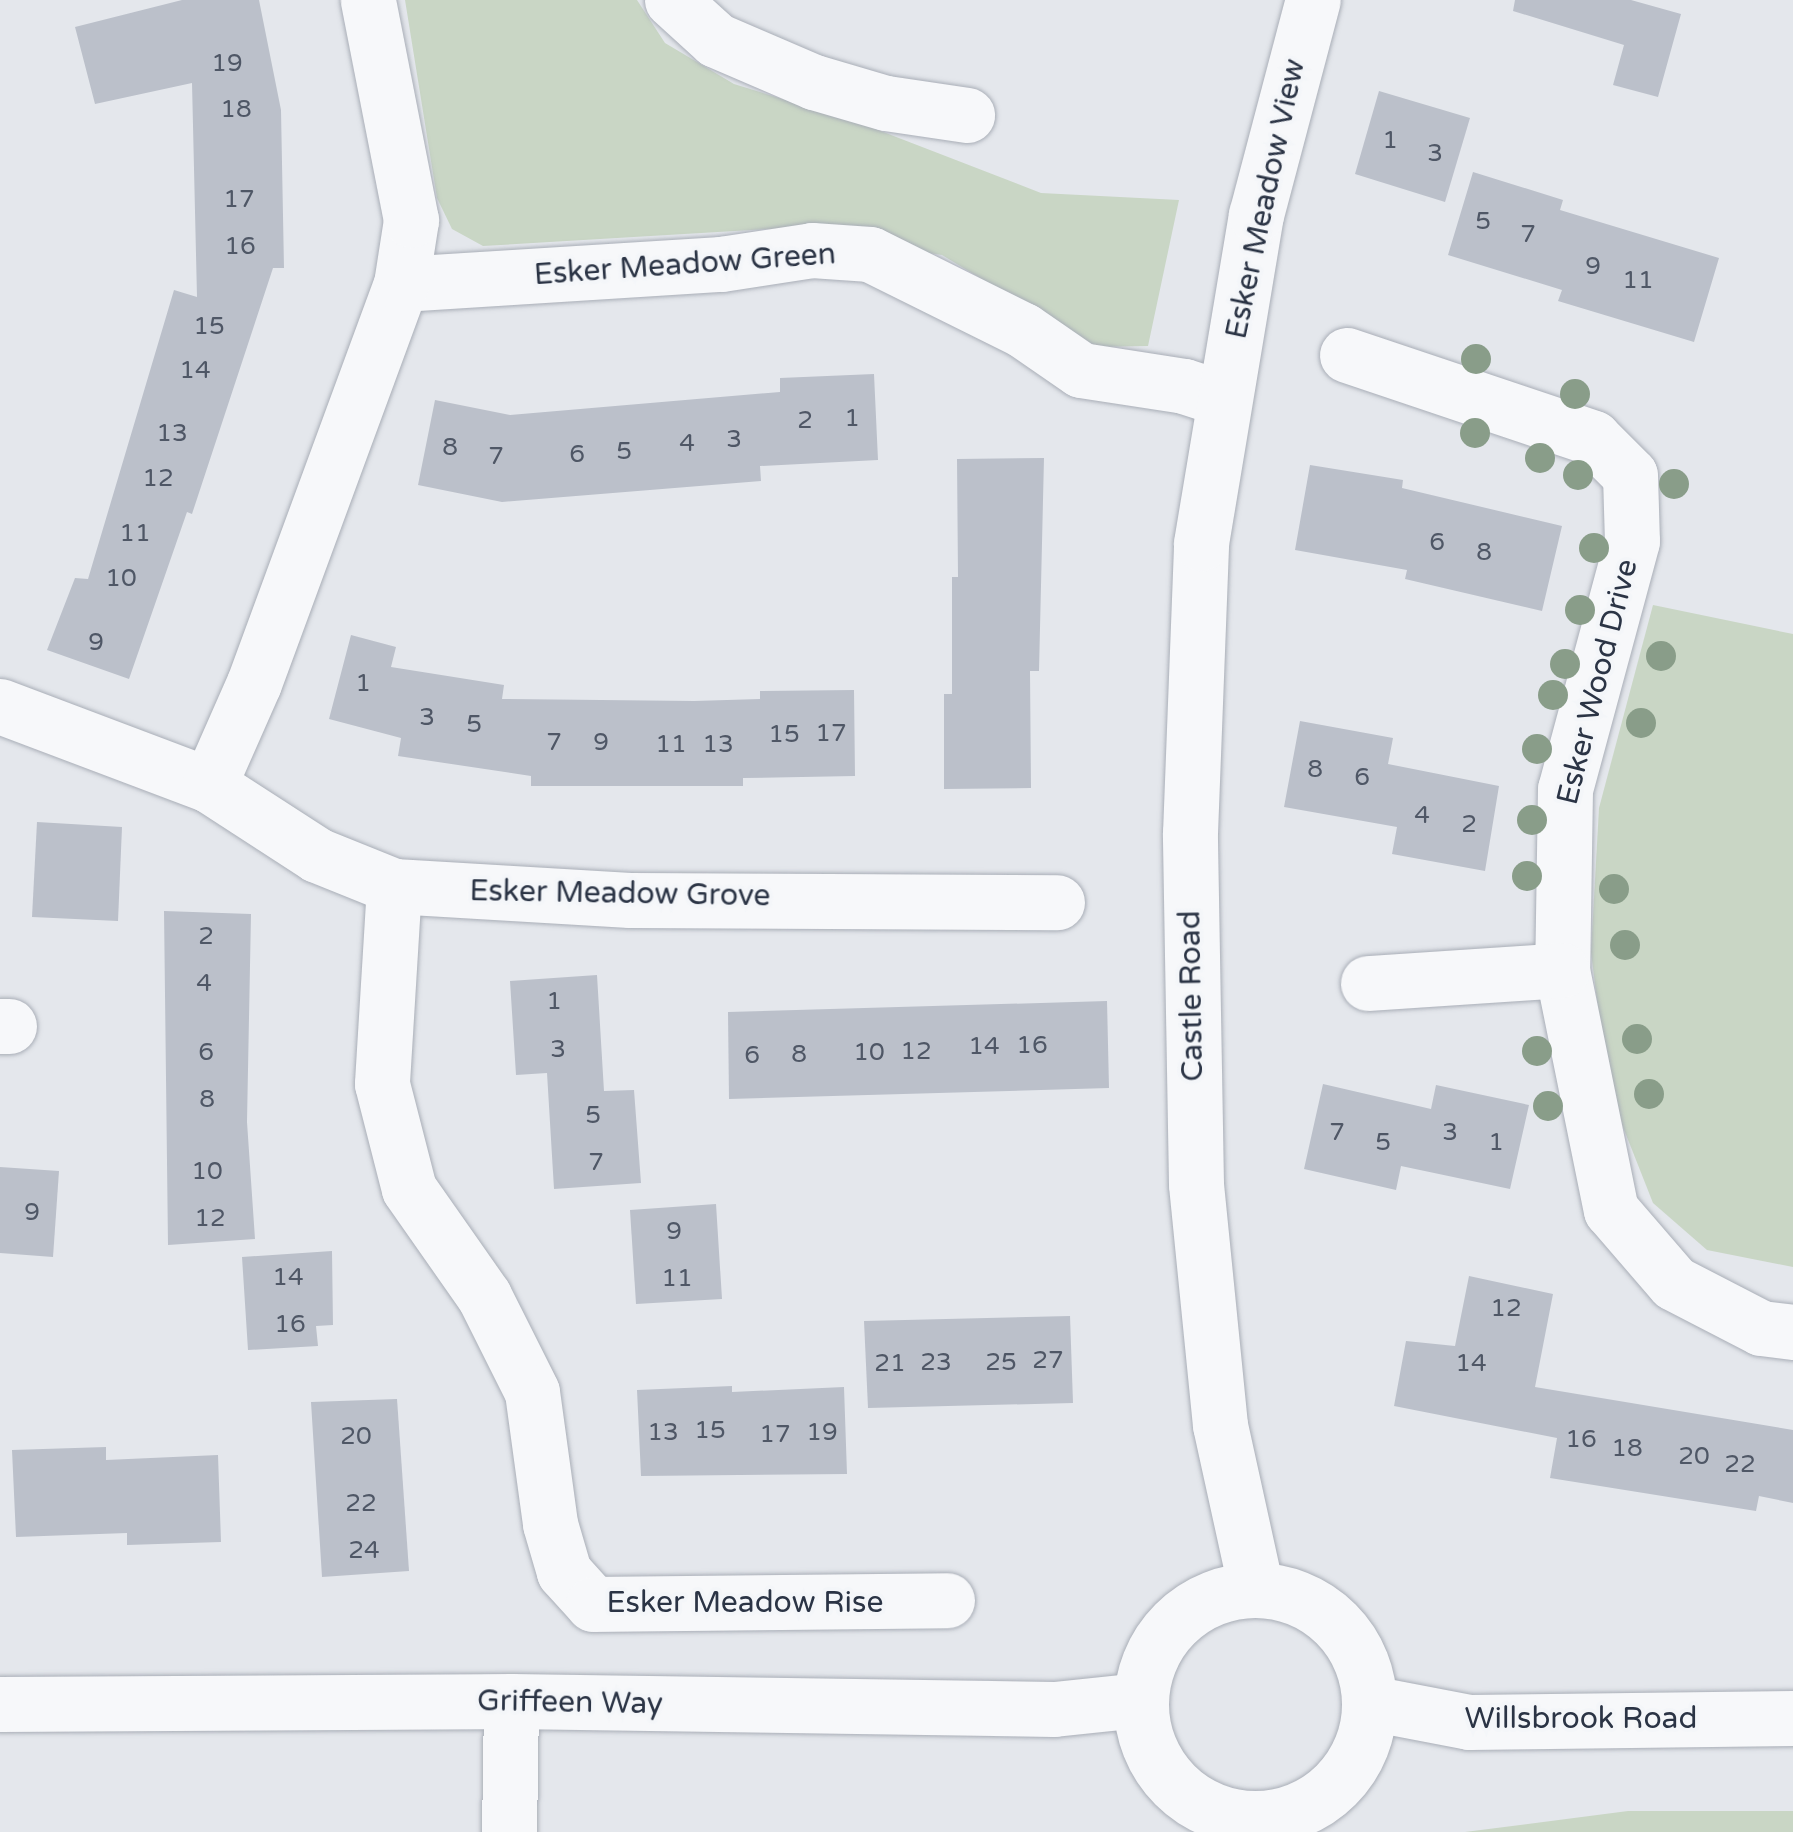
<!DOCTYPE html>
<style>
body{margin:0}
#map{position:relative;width:1793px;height:1832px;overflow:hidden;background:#e4e7ec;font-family:"Varela Round",sans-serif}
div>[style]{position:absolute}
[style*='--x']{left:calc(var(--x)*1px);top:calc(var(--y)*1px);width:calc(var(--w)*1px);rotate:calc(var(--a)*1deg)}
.green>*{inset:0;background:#c9d6c5}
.building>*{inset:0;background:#bbc0ca}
.roads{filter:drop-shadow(0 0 2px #a9aeb7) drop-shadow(0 0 2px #a9aeb7)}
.minor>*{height:55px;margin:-27.5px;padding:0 27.5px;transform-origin:27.5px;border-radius:27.5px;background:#f7f8fa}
.tertiary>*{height:55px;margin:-27.5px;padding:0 27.5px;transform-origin:27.5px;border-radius:27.5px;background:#f7f8fa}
.tertiary>.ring{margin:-27.5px;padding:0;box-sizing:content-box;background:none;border:55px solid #f7f8fa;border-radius:50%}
.trees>*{width:30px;height:30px;margin:-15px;border-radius:50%;background:#899d89}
span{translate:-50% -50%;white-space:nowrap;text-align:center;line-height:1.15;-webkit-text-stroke:8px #f4f6f9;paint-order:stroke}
.number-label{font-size:25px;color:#4f5766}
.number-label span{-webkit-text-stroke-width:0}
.street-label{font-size:30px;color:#2b3445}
</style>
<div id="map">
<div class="green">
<i style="clip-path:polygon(405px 0,637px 0,665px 43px,734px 84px,860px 123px,1041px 193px,1179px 200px,1148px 346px,1094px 347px,942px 255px,767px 229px,483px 246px,452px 229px,437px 198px)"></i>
<i style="clip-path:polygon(1653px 605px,1793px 634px,1793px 1267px,1707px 1250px,1653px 1203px,1608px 1089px,1591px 952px,1599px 808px)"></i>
<i style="clip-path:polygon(1628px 1811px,1793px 1811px,1793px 1832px,1465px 1832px)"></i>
</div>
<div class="building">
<i style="clip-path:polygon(182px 0,259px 0,281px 110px,284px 268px,273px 268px,192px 514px,187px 512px,129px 679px,47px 650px,75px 578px,88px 579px,174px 290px,197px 297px,192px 83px,95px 104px,75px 27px)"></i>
<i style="clip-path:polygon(1515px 0,1631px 0,1681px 14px,1658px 97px,1613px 85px,1624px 45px,1513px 11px)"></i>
<i style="clip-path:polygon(1379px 91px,1470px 118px,1445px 202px,1355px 174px)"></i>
<i style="clip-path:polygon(1473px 172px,1563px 200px,1560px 210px,1719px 258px,1694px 342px,1558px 301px,1562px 290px,1448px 255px)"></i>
<i style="clip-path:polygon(874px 374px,878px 460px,760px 466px,761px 481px,502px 502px,418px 485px,435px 400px,510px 415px,780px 392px,780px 378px)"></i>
<i style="clip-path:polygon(1044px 458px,1039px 671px,1030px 671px,1031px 788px,944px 789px,944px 694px,952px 694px,952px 577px,958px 577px,957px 459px)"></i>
<i style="clip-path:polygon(1310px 465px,1403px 480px,1402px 488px,1562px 526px,1542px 611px,1405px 579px,1407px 570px,1295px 550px)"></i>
<i style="clip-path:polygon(351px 635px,396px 647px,391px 667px,504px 685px,502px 699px,694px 701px,760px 699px,760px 691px,854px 690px,855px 776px,743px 778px,743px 786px,531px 786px,531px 776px,398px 756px,401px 738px,329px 719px)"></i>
<i style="clip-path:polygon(1300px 721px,1393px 738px,1388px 764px,1499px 786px,1485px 871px,1392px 854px,1397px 827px,1284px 807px)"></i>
<i style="clip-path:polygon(37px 822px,122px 827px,118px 921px,32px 917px)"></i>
<i style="clip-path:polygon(164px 911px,251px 914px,247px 1122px,255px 1239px,168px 1245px)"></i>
<i style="clip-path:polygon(597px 975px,604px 1091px,634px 1090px,641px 1183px,554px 1189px,547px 1073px,516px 1075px,510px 981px)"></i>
<i style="clip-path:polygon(1107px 1001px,1109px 1088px,729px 1099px,728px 1012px)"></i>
<i style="clip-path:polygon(1323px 1084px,1431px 1109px,1436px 1085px,1529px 1105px,1510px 1189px,1401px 1166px,1396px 1190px,1304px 1169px)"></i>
<i style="clip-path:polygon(0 1167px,59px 1171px,53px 1257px,0 1253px)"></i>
<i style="clip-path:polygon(716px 1204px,722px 1299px,636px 1304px,630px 1210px)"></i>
<i style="clip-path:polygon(332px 1251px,333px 1325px,316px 1326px,318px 1346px,248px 1350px,242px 1257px)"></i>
<i style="clip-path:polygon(1469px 1276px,1553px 1294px,1535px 1387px,1793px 1430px,1793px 1503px,1759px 1496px,1756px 1511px,1550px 1478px,1557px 1438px,1394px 1406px,1406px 1341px,1455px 1346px)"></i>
<i style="clip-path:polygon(1070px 1316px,1073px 1403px,868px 1408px,864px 1321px)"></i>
<i style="clip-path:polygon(732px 1386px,732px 1392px,844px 1387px,847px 1474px,641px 1476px,637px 1390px)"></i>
<i style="clip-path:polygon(397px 1399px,409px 1571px,322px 1577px,311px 1402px)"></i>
<i style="clip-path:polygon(106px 1447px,106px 1460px,218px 1455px,221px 1542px,127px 1545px,127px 1533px,16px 1537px,12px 1450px)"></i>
</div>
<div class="roads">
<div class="minor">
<i style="--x:672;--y:0;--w:59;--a:42.3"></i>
<i style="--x:716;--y:40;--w:107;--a:23.2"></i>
<i style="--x:814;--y:82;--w:75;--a:16.3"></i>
<i style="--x:886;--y:103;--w:82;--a:8.4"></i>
<i style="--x:401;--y:284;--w:321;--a:-3.6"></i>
<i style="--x:721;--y:264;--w:92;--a:-8.7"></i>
<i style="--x:812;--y:250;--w:58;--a:3.9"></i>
<i style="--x:870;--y:254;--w:171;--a:26.4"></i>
<i style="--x:1023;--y:330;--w:70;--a:34.6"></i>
<i style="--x:1081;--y:370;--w:104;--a:8.8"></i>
<i style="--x:1184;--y:386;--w:42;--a:18"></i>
<i style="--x:1347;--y:355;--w:260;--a:18.6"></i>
<i style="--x:1593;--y:438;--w:52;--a:45"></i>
<i style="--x:1630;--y:475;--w:66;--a:88.3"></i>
<i style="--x:1632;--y:541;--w:257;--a:105.1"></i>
<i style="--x:1565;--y:789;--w:181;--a:90.9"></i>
<i style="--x:1562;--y:970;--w:245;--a:78.5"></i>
<i style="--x:1611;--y:1210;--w:96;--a:49.2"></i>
<i style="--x:1674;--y:1283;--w:98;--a:27.3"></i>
<i style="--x:1761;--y:1328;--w:32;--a:7"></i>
<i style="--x:0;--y:706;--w:223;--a:20.7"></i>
<i style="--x:209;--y:785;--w:111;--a:-66.2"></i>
<i style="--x:254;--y:683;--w:425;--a:-69.8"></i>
<i style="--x:401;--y:284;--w:65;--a:-81.1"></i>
<i style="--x:411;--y:220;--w:224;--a:-101.1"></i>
<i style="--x:209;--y:785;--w:129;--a:32.9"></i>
<i style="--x:317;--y:855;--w:83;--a:21.9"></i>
<i style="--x:394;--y:886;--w:236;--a:3.4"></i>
<i style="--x:630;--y:900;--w:427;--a:0.3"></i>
<i style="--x:394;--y:886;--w:198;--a:93.5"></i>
<i style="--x:382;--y:1084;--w:108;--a:75.6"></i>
<i style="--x:409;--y:1189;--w:131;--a:55"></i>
<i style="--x:484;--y:1296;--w:107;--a:63.4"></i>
<i style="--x:532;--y:1392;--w:133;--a:82.2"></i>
<i style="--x:550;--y:1524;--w:50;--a:73.7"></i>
<i style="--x:564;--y:1572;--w:43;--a:47.8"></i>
<i style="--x:593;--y:1604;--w:354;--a:-0.6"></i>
<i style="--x:1368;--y:983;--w:194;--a:-3.8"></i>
<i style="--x:0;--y:1026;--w:9;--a:0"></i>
<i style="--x:1256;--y:1589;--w:168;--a:-102.4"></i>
<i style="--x:1220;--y:1425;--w:242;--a:-95.7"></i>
<i style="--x:1196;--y:1184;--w:351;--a:-91"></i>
<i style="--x:1190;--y:833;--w:290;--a:-87.8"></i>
<i style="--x:1201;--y:543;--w:333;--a:-80.5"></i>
<i style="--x:1256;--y:215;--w:222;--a:-75.2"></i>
<i style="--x:509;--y:1832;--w:131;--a:-89.1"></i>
</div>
<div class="tertiary">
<i class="ring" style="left:1141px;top:1590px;width:173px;height:173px"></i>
<i style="--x:1370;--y:1703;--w:101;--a:10.9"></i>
<i style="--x:1469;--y:1722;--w:324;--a:-0.7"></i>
<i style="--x:0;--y:1704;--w:511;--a:-0.34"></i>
<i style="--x:511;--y:1701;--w:543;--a:0.84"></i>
<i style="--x:1054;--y:1709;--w:86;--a:-6"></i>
</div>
</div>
<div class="trees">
<i style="left:1476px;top:359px"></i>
<i style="left:1575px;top:394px"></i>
<i style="left:1475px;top:433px"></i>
<i style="left:1540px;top:458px"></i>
<i style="left:1578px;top:475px"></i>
<i style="left:1674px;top:484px"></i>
<i style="left:1594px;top:548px"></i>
<i style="left:1580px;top:610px"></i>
<i style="left:1661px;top:656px"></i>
<i style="left:1565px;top:664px"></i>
<i style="left:1553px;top:695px"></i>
<i style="left:1641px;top:723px"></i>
<i style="left:1537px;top:749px"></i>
<i style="left:1532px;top:820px"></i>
<i style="left:1527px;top:876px"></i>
<i style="left:1614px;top:889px"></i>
<i style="left:1625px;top:945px"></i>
<i style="left:1637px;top:1039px"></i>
<i style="left:1537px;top:1051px"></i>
<i style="left:1649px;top:1094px"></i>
<i style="left:1548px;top:1106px"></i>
</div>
<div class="number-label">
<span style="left:227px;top:63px">19</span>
<span style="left:236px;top:109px">18</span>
<span style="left:1390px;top:140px">1</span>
<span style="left:1435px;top:153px">3</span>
<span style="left:239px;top:199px">17</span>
<span style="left:1483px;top:221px">5</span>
<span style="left:1528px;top:234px">7</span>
<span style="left:240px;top:246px">16</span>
<span style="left:1593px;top:266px">9</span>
<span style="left:1638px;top:280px">11</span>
<span style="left:209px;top:326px">15</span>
<span style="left:195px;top:370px">14</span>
<span style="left:852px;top:418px">1</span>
<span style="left:805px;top:420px">2</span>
<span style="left:172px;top:433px">13</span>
<span style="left:734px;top:439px">3</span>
<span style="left:687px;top:443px">4</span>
<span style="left:450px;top:447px">8</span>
<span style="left:624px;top:451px">5</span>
<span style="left:577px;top:454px">6</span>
<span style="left:496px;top:456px">7</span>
<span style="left:158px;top:478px">12</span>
<span style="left:135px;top:533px">11</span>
<span style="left:1437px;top:542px">6</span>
<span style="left:1484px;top:552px">8</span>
<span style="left:121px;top:578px">10</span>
<span style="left:96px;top:642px">9</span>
<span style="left:363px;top:683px">1</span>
<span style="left:427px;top:717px">3</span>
<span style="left:474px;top:724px">5</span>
<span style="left:831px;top:733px">17</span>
<span style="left:784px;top:734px">15</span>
<span style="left:554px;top:742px">7</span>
<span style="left:601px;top:742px">9</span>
<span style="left:671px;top:744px">11</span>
<span style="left:718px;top:744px">13</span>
<span style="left:1315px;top:769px">8</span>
<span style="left:1362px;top:777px">6</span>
<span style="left:1422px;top:815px">4</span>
<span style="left:1469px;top:824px">2</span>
<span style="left:206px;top:936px">2</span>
<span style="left:204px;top:983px">4</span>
<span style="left:554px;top:1001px">1</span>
<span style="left:1032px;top:1045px">16</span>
<span style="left:984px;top:1046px">14</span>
<span style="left:558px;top:1049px">3</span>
<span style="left:916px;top:1051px">12</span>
<span style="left:206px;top:1052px">6</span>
<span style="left:869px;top:1052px">10</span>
<span style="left:799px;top:1054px">8</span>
<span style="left:752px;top:1055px">6</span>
<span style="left:207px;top:1099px">8</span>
<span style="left:593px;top:1115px">5</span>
<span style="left:1337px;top:1132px">7</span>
<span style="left:1450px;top:1132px">3</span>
<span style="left:1383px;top:1142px">5</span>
<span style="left:1496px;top:1142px">1</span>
<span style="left:596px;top:1162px">7</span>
<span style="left:207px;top:1171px">10</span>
<span style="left:32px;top:1212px">9</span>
<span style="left:210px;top:1218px">12</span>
<span style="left:674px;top:1231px">9</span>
<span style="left:288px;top:1277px">14</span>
<span style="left:677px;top:1278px">11</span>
<span style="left:1506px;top:1308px">12</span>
<span style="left:290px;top:1324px">16</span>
<span style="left:1048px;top:1360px">27</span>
<span style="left:936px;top:1362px">23</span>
<span style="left:1001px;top:1362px">25</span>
<span style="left:890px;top:1363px">21</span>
<span style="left:1471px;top:1363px">14</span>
<span style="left:710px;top:1430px">15</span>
<span style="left:663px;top:1432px">13</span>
<span style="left:822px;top:1432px">19</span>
<span style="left:775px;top:1434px">17</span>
<span style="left:356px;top:1436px">20</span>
<span style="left:1581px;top:1439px">16</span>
<span style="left:1627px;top:1448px">18</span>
<span style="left:1694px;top:1456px">20</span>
<span style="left:1740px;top:1464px">22</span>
<span style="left:361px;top:1503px">22</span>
<span style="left:364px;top:1550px">24</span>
</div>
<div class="street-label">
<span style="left:1266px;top:199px;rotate:-78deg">Esker Meadow View</span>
<span style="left:685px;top:265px;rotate:-4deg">Esker Meadow Green</span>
<span style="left:1598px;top:682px;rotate:-76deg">Esker Wood Drive</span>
<span style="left:620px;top:894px;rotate:1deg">Esker Meadow Grove</span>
<span style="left:1192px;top:996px;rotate:-91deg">Castle Road</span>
<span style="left:745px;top:1603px">Esker Meadow Rise</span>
<span style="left:570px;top:1703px;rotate:1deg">Griffeen Way</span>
<span style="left:1581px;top:1719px">Willsbrook Road</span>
</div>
</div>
